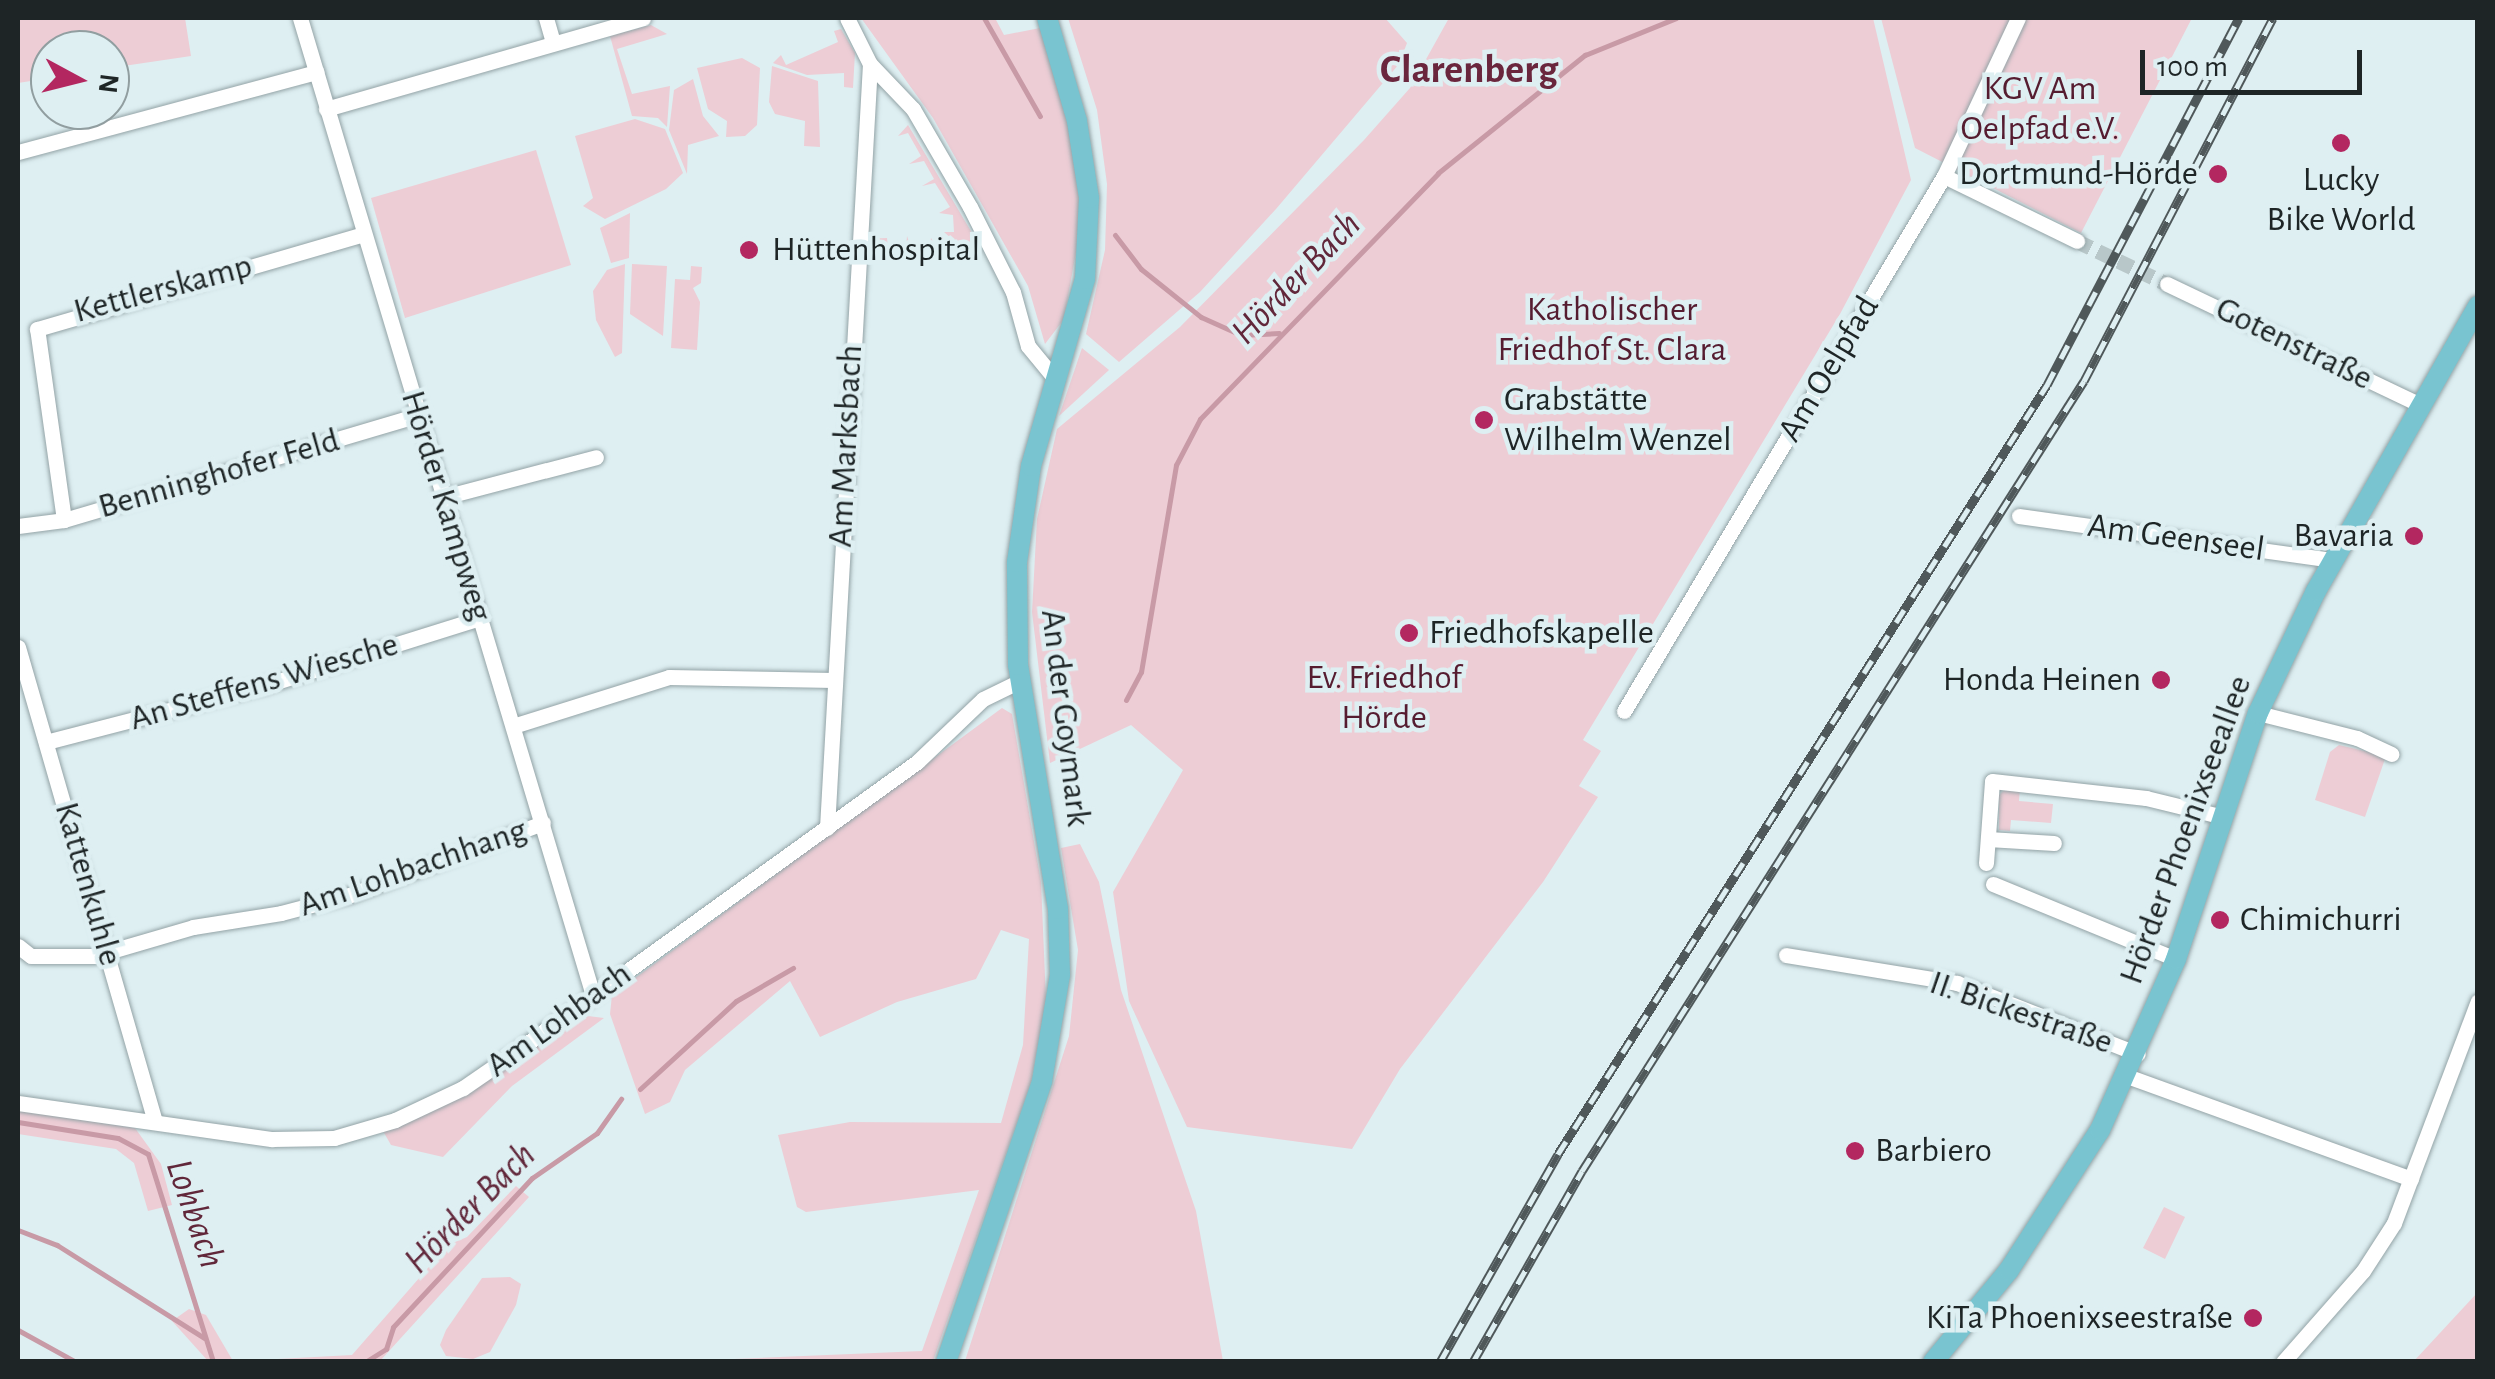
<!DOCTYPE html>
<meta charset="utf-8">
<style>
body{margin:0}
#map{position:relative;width:2495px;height:1379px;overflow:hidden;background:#deeff2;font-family:"Alegreya Sans",sans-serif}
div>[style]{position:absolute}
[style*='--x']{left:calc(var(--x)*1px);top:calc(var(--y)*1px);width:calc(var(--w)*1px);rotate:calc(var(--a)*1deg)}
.green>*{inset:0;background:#edcdd5}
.stream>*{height:5px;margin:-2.5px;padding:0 2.5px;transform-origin:2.5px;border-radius:2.5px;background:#c89aa6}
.minor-tunnel>*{height:15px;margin-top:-7.5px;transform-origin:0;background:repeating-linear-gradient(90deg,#b8c7c9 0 15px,transparent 0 23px)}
.roads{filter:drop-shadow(0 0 2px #93a3a6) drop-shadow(0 0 2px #93a3a6)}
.minor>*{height:15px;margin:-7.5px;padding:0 7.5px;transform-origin:7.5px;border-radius:7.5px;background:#fff}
.major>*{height:20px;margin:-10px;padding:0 10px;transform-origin:10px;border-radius:10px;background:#79c4d0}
.rail>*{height:9px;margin-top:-4.5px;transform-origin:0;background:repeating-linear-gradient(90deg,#deeff2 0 15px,#4f585a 0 30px);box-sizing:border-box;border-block:2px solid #4f585a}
.dots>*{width:28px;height:28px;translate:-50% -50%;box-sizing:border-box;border:5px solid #deeff2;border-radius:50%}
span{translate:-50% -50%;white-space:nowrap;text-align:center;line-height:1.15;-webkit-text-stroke:9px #deeff2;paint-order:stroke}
.park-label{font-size:35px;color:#551c30}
.poi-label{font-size:35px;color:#1e2526}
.right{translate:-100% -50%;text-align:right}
.left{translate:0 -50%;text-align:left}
.street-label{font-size:35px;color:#1e2526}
.water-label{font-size:38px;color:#61273a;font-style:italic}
.quarter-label{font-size:40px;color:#6a263d;font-weight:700}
.frame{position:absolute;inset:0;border:20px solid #1e2526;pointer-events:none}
.north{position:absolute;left:30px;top:30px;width:100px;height:100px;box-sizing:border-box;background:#deeff2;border:2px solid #919ea0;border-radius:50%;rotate:97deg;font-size:28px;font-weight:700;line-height:40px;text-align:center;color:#1e2526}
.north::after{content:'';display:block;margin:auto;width:35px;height:45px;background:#b32760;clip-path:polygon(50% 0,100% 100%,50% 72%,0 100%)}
.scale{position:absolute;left:2140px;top:50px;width:222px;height:45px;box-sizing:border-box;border:5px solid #1e2526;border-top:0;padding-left:12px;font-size:30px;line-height:35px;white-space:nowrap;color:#1e2526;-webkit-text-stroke:8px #deeff2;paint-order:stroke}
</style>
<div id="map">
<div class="green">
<i style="clip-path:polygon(18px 18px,185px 18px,191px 56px,110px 68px,110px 50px,50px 50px,50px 78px,18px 83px)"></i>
<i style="clip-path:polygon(861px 18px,995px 18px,1004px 35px,1040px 28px,1072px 133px,1084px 207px,1064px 319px,1045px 344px,1028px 286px,933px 118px)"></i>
<i style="clip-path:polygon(1068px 18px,1385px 18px,1407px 43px,1399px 64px,1276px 209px,1200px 292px,1119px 362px,1086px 334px,1105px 250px,1107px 184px,1097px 110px)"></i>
<i style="clip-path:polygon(1449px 18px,1873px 18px,1911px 180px,1840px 314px,1583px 740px,1601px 751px,1579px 786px,1598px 797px,1543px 882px,1400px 1069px,1352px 1149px,1187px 1127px,1129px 1001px,1113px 892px,1183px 770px,1131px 725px,1050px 763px,1032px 612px,1037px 519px,1057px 429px,1180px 327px,1364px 140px,1410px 88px)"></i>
<i style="clip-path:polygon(1881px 18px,2192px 18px,2081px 233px,1915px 148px)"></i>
<i style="clip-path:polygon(651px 25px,667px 34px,617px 49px,632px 94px,670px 86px,667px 127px,658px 118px,632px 116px,610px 36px)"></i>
<i style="clip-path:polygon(841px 29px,855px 53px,853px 88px,844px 87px,844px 73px,807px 75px,773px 63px,781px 55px,786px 65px,838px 42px,834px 31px)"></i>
<i style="clip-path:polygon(742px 58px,760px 68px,757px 125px,745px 136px,726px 137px,727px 121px,708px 109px,697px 68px)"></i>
<i style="clip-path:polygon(772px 66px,818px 81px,820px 147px,804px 146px,805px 121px,775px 114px,769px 102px)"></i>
<i style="clip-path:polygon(693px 79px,703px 116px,719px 136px,688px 145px,687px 174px,669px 130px,674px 90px)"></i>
<i style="clip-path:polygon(635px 119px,665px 129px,683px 173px,666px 189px,605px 219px,583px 206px,593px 198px,575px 136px)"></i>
<i style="clip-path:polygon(908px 125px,981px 248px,866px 251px,865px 239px,887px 238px,888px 249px,906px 249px,907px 236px,911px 248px,930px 248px,931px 238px,936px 247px,943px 247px,942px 237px,949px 244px,953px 240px,944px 232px,954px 232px,953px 215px,939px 213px,950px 207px,935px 183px,922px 186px,934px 179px,924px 161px,909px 164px,921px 156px,908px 133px,898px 136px)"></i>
<i style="clip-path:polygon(536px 150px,571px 265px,405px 318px,371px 198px)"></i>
<i style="clip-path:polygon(630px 213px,629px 258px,611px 263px,600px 228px)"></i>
<i style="clip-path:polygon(625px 264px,622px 353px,615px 357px,596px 320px,593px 291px,607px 270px)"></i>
<i style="clip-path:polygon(632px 264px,667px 266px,663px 336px,630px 314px)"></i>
<i style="clip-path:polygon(691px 266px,702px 267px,701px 283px,693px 288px,700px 302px,697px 350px,671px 348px,675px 279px,690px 280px)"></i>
<i style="clip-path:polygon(1082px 348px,1109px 370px,1059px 416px)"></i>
<i style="clip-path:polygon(1002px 708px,1012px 714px,1041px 882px,1046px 1000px,1031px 1082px,933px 1361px,685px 1361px,922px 1351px,979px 1190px,806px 1212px,797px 1207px,778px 1135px,850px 1122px,1001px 1123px,1023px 1045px,1029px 939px,1001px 930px,976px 979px,897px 1002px,820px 1037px,790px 981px,685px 1070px,670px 1102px,645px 1114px,610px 1014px,612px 995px)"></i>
<i style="clip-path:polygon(2339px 745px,2386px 756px,2365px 817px,2315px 800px,2330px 752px)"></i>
<i style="clip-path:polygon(2006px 788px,2020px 788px,2019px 801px,2053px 804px,2051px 823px,2011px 820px,2010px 831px,1999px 830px,1999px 795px)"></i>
<i style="clip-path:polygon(1080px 844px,1099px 882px,1121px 990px,1196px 1211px,1223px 1361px,965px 1361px,1069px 1036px,1078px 950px,1061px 848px)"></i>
<i style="clip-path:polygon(588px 1016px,604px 1018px,512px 1086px,443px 1157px,391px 1145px,383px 1131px,476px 1088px,568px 1021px)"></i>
<i style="clip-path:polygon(18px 1110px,135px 1128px,161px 1164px,172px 1205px,148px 1211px,134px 1163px,116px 1149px,18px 1134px)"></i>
<i style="clip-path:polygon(516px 1186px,529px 1197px,380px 1361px,240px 1361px,352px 1355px,448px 1245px,467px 1237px)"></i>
<i style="clip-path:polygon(2164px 1207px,2185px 1217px,2165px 1259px,2143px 1248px)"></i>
<i style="clip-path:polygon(510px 1277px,521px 1284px,516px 1305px,490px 1352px,473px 1359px,446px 1356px,440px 1345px,446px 1330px,482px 1278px)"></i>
<i style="clip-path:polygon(2477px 1293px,2477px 1361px,2414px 1361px)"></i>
<i style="clip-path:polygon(189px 1309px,206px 1315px,233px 1361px,208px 1361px,172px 1321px)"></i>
</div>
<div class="stream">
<i style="--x:984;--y:18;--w:113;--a:60.3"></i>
<i style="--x:1115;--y:235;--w:43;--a:52.6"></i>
<i style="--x:1141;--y:269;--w:77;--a:38.7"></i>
<i style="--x:1201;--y:317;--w:44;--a:24.2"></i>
<i style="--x:1241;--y:335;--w:38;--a:-3"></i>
<i style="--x:1126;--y:700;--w:32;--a:-62"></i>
<i style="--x:1141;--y:672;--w:210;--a:-80.4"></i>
<i style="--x:1176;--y:465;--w:52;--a:-62.4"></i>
<i style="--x:1200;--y:419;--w:342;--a:-45.9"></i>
<i style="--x:1438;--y:173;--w:189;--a:-38.8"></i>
<i style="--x:1585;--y:55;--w:98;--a:-22.1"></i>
<i style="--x:640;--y:1089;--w:130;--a:-42.5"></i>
<i style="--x:736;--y:1001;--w:66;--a:-30.1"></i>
<i style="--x:18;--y:1122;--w:101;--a:9.1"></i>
<i style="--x:118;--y:1138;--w:34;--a:28"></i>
<i style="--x:148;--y:1154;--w:218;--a:72.6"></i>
<i style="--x:18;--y:1230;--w:42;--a:21"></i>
<i style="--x:57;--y:1245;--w:174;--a:32.3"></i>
<i style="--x:18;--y:1330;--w:66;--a:28.9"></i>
<i style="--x:283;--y:1362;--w:1;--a:0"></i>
<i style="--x:365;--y:1362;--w:25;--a:-32"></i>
<i style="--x:386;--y:1349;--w:23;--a:-72"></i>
<i style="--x:393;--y:1327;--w:204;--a:-47"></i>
<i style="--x:532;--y:1178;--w:79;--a:-34.7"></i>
<i style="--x:597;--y:1133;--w:42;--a:-54.8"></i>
</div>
<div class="minor-tunnel">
<i style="--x:2077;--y:241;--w:100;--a:25.5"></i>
</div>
<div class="roads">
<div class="minor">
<i style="--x:300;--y:18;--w:1020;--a:73.31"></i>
<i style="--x:546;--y:18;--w:25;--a:74"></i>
<i style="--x:870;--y:64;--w:62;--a:46.3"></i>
<i style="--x:913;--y:109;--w:113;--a:59.8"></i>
<i style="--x:970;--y:207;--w:95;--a:63.2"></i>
<i style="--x:1013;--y:292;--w:56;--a:74.5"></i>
<i style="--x:1028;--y:346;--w:44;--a:50.5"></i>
<i style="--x:326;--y:109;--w:330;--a:-16"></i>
<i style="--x:18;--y:152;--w:309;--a:-15"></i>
<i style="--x:1944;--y:176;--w:148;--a:26"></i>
<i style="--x:2167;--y:284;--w:281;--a:25.5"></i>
<i style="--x:444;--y:497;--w:157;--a:-14.7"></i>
<i style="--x:2019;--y:516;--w:317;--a:8"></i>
<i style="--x:64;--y:520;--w:193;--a:-98"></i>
<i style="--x:37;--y:329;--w:340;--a:-16.2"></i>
<i style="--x:18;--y:526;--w:46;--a:-7.4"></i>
<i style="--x:64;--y:520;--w:370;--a:-16.5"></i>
<i style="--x:18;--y:647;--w:494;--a:73.9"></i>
<i style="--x:1624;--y:711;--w:623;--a:-59.12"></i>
<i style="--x:1944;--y:176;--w:174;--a:-64.9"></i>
<i style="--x:2258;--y:713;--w:102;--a:14.2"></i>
<i style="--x:2357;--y:738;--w:38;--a:25"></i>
<i style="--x:513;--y:726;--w:164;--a:-17.4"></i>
<i style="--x:669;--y:677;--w:165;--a:1"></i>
<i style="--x:46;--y:742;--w:224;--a:-14.5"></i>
<i style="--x:263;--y:686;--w:227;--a:-17.4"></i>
<i style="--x:827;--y:828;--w:765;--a:-86.78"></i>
<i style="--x:870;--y:64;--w:51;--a:-116.6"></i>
<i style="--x:1988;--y:839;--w:66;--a:3.5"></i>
<i style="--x:1986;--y:863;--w:82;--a:-85.8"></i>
<i style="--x:1992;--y:781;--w:155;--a:6.3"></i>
<i style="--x:2146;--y:798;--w:80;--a:13.7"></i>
<i style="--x:1993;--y:884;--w:198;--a:22.3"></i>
<i style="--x:18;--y:946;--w:16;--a:38"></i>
<i style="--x:31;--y:956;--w:63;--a:0"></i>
<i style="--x:94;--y:956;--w:103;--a:-16.3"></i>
<i style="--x:193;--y:927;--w:89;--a:-9"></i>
<i style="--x:281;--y:913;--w:71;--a:-14.6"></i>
<i style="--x:350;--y:895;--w:206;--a:-20.5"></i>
<i style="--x:1786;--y:955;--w:173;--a:9.3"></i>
<i style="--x:1957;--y:983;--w:194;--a:21.4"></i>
<i style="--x:2127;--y:1076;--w:302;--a:19.9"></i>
<i style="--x:18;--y:1103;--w:257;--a:8.1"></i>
<i style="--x:272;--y:1139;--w:62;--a:-0.9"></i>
<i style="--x:334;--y:1138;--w:64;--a:-16.4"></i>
<i style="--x:395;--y:1120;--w:75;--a:-25.2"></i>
<i style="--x:463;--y:1088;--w:55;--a:-34.6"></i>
<i style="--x:508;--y:1057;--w:504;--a:-35.8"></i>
<i style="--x:917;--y:762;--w:91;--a:-43.7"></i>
<i style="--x:983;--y:699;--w:41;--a:-25.9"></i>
<i style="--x:2283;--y:1362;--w:121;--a:-48.7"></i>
<i style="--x:2363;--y:1271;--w:57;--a:-57.1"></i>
<i style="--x:2394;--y:1223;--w:237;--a:-69.3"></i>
</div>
<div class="major">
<i style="--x:946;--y:1362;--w:297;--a:-71.1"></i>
<i style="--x:1042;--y:1081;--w:108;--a:-80.4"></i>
<i style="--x:1060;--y:975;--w:66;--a:-91.7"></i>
<i style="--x:1058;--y:909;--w:247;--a:-99.3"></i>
<i style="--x:1018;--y:665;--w:103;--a:-90.6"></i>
<i style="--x:1017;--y:562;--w:97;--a:-81.7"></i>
<i style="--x:1031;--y:466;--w:195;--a:-73.9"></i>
<i style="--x:1085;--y:279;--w:81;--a:-87.2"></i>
<i style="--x:1089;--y:198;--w:78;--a:-98.9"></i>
<i style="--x:1077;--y:121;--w:107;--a:-106.2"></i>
<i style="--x:1933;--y:1362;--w:119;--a:-50.4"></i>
<i style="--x:2009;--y:1270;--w:167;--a:-57"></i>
<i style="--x:2100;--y:1130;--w:187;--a:-66"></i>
<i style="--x:2176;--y:959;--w:259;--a:-71.6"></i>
<i style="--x:2258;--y:713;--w:135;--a:-64.6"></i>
<i style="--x:2316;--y:591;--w:328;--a:-60.4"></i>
</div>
</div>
<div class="rail">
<i style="--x:1440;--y:1362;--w:239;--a:-60.4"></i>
<i style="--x:1558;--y:1154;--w:911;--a:-57.55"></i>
<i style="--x:2047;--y:385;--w:414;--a:-62.4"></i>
<i style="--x:1473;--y:1362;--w:220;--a:-60.3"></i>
<i style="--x:1582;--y:1171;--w:936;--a:-57.57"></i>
<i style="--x:2084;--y:381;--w:409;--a:-62.5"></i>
</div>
<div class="dots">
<i style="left:2341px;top:143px;background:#b32760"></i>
<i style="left:2218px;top:174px;background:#b32760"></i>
<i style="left:749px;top:250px;background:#b32760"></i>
<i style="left:1484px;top:420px;background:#b32760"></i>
<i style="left:2414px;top:536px;background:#b32760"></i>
<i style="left:1409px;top:633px;background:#b32760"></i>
<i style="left:2161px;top:680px;background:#b32760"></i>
<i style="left:2220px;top:920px;background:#b32760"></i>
<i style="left:1855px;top:1151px;background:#b32760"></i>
<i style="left:2253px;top:1318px;background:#b32760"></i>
</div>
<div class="park-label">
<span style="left:2040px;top:109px">KGV Am<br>Oelpfad e.V.</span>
<span style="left:1612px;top:330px">Katholischer<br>Friedhof St. Clara</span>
<span style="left:1384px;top:698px">Ev. Friedhof<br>Hörde</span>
</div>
<div class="poi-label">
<span class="right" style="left:2198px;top:174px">Dortmund-Hörde</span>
<span style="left:2341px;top:200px">Lucky<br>Bike World</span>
<span class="left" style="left:772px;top:250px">Hüttenhospital</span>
<span class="left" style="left:1504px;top:420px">Grabstätte<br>Wilhelm Wenzel</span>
<span class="right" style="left:2394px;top:536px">Bavaria</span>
<span class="left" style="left:1429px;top:633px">Friedhofskapelle</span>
<span class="right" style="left:2141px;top:680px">Honda Heinen</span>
<span class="left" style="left:2240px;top:920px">Chimichurri</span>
<span class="left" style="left:1875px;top:1151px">Barbiero</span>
<span class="right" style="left:2233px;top:1318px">KiTa Phoenixseestraße</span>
</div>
<div class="street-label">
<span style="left:163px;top:289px;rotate:-15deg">Kettlerskamp</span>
<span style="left:2294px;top:344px;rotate:26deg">Gotenstraße</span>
<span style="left:1829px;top:369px;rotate:-59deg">Am Oelpfad</span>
<span style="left:846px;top:446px;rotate:-87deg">Am Marksbach</span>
<span style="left:219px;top:474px;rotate:-16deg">Benninghofer Feld</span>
<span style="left:446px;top:506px;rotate:73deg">Hörder Kampweg</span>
<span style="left:2176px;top:538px;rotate:8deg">Am Geenseel</span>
<span style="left:264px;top:682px;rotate:-16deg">An Steffens Wiesche</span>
<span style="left:1065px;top:718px;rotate:83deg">An der Goymark</span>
<span style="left:2186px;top:830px;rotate:-70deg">Hörder Phoenixseeallee</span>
<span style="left:413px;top:868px;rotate:-19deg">Am Lohbachhang</span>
<span style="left:88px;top:884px;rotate:74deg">Kattenkuhle</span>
<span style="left:2021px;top:1013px;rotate:19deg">II. Bickestraße</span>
<span style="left:559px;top:1020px;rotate:-36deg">Am Lohbach</span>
</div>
<div class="water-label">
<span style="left:1297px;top:279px;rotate:-46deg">Hörder Bach</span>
<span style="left:471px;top:1209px;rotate:-45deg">Hörder Bach</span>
<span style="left:194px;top:1214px;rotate:71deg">Lohbach</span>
</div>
<div class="quarter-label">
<span style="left:1469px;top:70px">Clarenberg</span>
</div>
<div class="frame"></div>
<div class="north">N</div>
<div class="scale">100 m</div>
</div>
